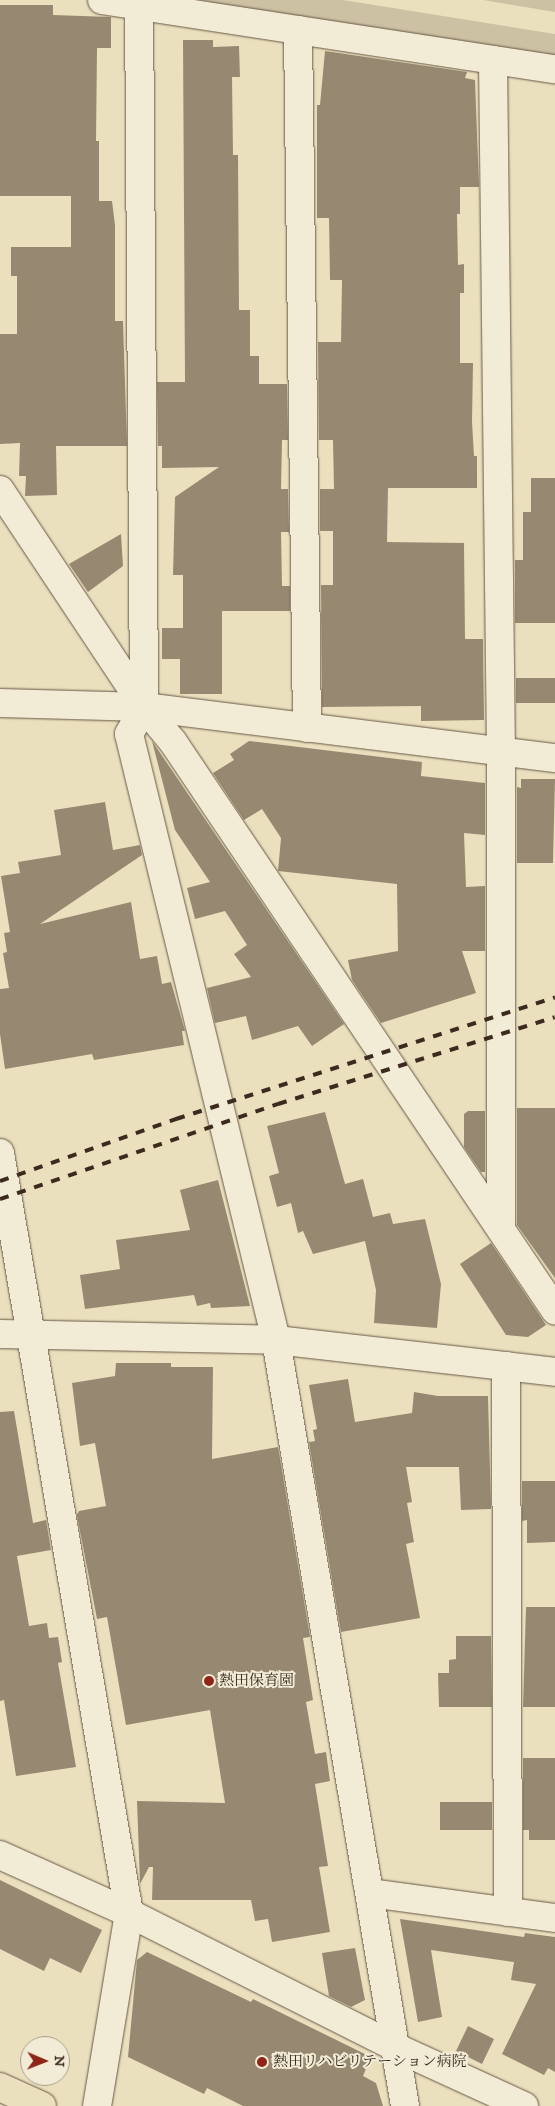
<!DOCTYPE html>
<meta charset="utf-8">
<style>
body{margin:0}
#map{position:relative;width:555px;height:2106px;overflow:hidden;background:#ebe0be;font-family:"IM FELL DW Pica","Noto Serif JP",serif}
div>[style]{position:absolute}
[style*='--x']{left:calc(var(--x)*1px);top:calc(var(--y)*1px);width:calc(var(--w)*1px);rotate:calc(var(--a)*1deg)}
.green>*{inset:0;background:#cdc1a3}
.building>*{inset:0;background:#978971}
.roads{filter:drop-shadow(0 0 1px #685846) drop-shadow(0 0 1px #685846)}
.minor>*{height:28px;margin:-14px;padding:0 14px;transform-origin:14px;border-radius:14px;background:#f2ebd5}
.tertiary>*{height:28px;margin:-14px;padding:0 14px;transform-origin:14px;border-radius:14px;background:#f2ebd5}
.primary>*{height:28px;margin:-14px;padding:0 14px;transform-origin:14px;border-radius:14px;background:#ebe0be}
.rail>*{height:4px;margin-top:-2px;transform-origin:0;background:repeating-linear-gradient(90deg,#3c2a1e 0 9px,transparent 0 18px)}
.dots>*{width:14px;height:14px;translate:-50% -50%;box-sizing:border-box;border:2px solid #f2ebd5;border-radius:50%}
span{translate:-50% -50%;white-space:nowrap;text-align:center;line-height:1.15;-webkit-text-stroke:4px #f2ebd5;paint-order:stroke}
.poi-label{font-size:15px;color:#3c2a1e}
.left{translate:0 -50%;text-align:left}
.north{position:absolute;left:20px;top:2036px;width:50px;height:50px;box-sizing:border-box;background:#f2ebd5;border:1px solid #a99e8c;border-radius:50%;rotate:91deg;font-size:14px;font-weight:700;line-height:20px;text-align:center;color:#3c2a1e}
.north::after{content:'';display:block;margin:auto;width:18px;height:22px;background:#8f2418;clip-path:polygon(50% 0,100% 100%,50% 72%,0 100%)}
</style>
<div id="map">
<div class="green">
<i style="clip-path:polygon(158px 0,343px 0,555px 34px,555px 59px)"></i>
<i style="clip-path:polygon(483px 0,555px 0,555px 12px)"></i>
</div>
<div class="building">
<i style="clip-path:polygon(0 5px,53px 5px,53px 15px,111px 17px,111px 48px,97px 48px,96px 141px,99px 141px,99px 201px,112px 201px,115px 225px,115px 321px,123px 321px,127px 446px,56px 446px,57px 495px,25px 496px,26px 476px,19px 476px,20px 443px,0 444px,0 334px,17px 334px,17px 276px,11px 276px,11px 247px,71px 247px,71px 196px,0 196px)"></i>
<i style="clip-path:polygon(183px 40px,213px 40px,213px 47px,239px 46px,240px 77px,232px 77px,233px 155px,238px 155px,239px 310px,250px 310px,250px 356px,259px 356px,259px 384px,287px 384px,288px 440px,282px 440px,281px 489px,288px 489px,289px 532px,281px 532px,282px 586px,290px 586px,290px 611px,222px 611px,222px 694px,180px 694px,180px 659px,162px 659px,162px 628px,183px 628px,183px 575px,173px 575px,175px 497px,219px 467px,162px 468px,162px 446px,158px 446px,157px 382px,185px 382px)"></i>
<i style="clip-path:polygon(325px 51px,467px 72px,465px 78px,475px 80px,479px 187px,460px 187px,460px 214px,457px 214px,458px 265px,464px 264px,464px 293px,460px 293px,460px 363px,473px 363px,472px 422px,474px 456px,477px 456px,477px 488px,388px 488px,387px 542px,464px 543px,465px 639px,483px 639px,484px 720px,421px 721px,421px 706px,322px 707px,321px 585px,333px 585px,333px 531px,320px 531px,320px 489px,334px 489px,333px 440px,319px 440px,318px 342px,341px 342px,342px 280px,330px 280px,329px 218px,317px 218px,317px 105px,320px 105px)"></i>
<i style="clip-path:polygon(531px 478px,555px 478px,555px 623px,515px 623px,515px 560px,523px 560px,523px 512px,531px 512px)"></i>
<i style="clip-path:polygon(121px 534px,123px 566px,88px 592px,69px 564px)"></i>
<i style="clip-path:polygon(516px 678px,555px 678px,555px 703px,516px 703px)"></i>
<i style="clip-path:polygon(152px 741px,344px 1024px,312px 1046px,298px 1026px,252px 1040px,246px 1016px,215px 1023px,207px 988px,251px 977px,234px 954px,247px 945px,225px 911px,195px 919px,187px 888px,210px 882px,175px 830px)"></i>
<i style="clip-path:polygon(249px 741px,422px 762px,421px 776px,485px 783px,485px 835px,464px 833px,466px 887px,485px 886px,485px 951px,462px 951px,476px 993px,381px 1023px,352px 980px,348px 960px,398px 951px,397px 884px,278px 871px,281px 838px,262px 809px,244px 820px,213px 773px,234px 760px,230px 754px)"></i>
<i style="clip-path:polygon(521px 779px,555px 779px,553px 863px,517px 863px,517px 787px,521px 788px)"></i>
<i style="clip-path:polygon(105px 802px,113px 850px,140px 845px,142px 855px,40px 924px,131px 902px,140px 959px,157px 956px,162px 984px,171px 982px,185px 1031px,182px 1031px,184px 1045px,94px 1060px,92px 1054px,5px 1069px,0 1034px,0 989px,9px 988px,3px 953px,7px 952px,4px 933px,10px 932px,1px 876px,20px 873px,18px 862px,61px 855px,54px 810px)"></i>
<i style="clip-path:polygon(517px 1108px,555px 1108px,555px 1278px,517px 1225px)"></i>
<i style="clip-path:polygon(468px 1111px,485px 1111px,485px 1172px,481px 1172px,464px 1147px,464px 1114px)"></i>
<i style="clip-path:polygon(325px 1112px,345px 1184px,363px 1179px,373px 1217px,390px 1213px,393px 1224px,425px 1219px,441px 1284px,437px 1328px,374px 1323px,376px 1290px,365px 1241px,313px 1254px,303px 1231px,298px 1233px,291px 1203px,277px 1207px,269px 1176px,279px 1173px,267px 1126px)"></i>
<i style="clip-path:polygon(218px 1180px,250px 1306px,211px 1308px,210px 1303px,197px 1306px,194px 1295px,85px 1309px,80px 1275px,120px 1269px,116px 1240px,190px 1230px,180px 1190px)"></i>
<i style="clip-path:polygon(491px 1243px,546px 1325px,528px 1337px,506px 1335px,460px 1264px)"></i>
<i style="clip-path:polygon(116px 1363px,171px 1363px,171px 1367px,213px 1367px,212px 1459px,278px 1447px,310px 1637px,303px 1638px,313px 1700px,306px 1702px,315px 1754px,326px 1752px,330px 1781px,315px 1784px,328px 1866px,319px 1867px,330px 1932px,272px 1942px,268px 1919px,255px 1921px,251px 1900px,152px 1900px,153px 1867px,149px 1867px,140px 1884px,137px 1801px,225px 1803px,210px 1710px,126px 1725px,107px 1617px,97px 1619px,77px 1515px,79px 1511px,106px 1506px,95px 1443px,80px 1446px,72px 1383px,115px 1376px)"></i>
<i style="clip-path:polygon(348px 1379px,355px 1422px,412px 1413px,414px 1392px,438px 1396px,488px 1396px,491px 1509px,461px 1510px,459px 1467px,406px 1467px,412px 1502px,407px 1503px,414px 1542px,406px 1544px,420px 1618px,341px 1632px,309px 1442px,315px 1441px,313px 1430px,317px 1429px,309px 1385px)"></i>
<i style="clip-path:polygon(14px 1411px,33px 1523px,46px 1520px,51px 1550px,17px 1556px,29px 1626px,47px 1623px,49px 1638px,58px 1637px,62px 1662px,58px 1663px,76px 1767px,16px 1776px,4px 1700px,0 1701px,0 1412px)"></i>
<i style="clip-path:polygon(522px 1481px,555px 1481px,555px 1542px,527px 1543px,527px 1520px,522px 1521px)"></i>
<i style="clip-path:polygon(526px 1607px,555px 1607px,555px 1707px,523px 1707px)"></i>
<i style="clip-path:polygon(456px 1636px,491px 1636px,492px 1707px,439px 1707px,438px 1673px,449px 1673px,449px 1660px,456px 1659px)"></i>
<i style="clip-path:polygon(523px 1758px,555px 1758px,555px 1840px,529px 1840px,529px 1830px,523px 1830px)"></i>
<i style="clip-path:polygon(440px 1802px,492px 1802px,492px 1830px,440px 1830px)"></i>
<i style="clip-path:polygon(0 1880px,102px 1930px,81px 1973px,50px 1958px,44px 1971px,0 1949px)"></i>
<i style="clip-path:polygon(400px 1919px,524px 1937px,525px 1933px,555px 1937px,555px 2072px,548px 2068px,544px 2075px,502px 2054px,536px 1984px,511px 1980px,514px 1962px,431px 1950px,442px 2017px,418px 2022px)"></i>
<i style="clip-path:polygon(355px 1948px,365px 2000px,351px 2007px,329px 1996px,322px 1953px)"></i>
<i style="clip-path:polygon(147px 1952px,251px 2002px,253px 1999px,371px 2057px,363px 2076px,376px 2083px,383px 2106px,243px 2106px,207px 2088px,204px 2094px,128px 2057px,137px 1960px)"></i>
<i style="clip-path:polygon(468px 2026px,494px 2039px,482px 2064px,456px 2051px)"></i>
</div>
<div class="roads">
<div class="minor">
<i style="--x:102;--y:0;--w:458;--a:8.7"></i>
<i style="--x:139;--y:0;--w:707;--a:89.59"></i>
<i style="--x:144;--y:707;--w:31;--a:119"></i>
<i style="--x:129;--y:734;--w:624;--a:76.36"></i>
<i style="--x:276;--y:1340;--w:777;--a:80.44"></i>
<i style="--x:298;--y:30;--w:698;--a:89.26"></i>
<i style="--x:493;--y:60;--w:691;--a:89.34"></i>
<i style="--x:501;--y:751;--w:478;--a:90"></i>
<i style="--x:0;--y:490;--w:260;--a:56.4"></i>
<i style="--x:144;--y:707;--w:45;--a:50.4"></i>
<i style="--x:173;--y:742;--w:685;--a:56.08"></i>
<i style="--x:0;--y:703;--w:144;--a:1.6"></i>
<i style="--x:144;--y:707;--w:414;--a:7.1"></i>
<i style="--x:0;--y:1153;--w:771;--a:80.37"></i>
<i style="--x:129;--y:1913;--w:196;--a:99.4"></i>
<i style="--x:506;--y:1366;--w:546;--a:89.79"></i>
<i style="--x:0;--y:1855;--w:141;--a:24.2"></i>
<i style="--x:129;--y:1913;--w:298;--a:26.7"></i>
<i style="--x:395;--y:2047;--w:142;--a:24.6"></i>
<i style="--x:370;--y:1893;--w:187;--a:7.7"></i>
</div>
<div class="tertiary">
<i style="--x:0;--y:1334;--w:276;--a:1.2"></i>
<i style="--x:276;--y:1340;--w:281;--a:6.5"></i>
</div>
<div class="primary">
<i style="--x:0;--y:2087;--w:46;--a:24.3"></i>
</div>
</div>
<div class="rail">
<i style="--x:0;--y:1181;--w:187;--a:-19.4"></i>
<i style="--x:176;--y:1119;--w:398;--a:-17.8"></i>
<i style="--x:0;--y:1199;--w:294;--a:-18.9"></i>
<i style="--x:278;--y:1104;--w:290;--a:-17.4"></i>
</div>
<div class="dots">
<i style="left:209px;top:1681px;background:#8f2418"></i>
<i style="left:262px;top:2062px;background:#8f2418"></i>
</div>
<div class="poi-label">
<span class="left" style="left:219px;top:1681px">熱田保育園</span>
<span class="left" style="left:273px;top:2062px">熱田リハビリテーション病院</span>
</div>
<div class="north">N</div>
</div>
